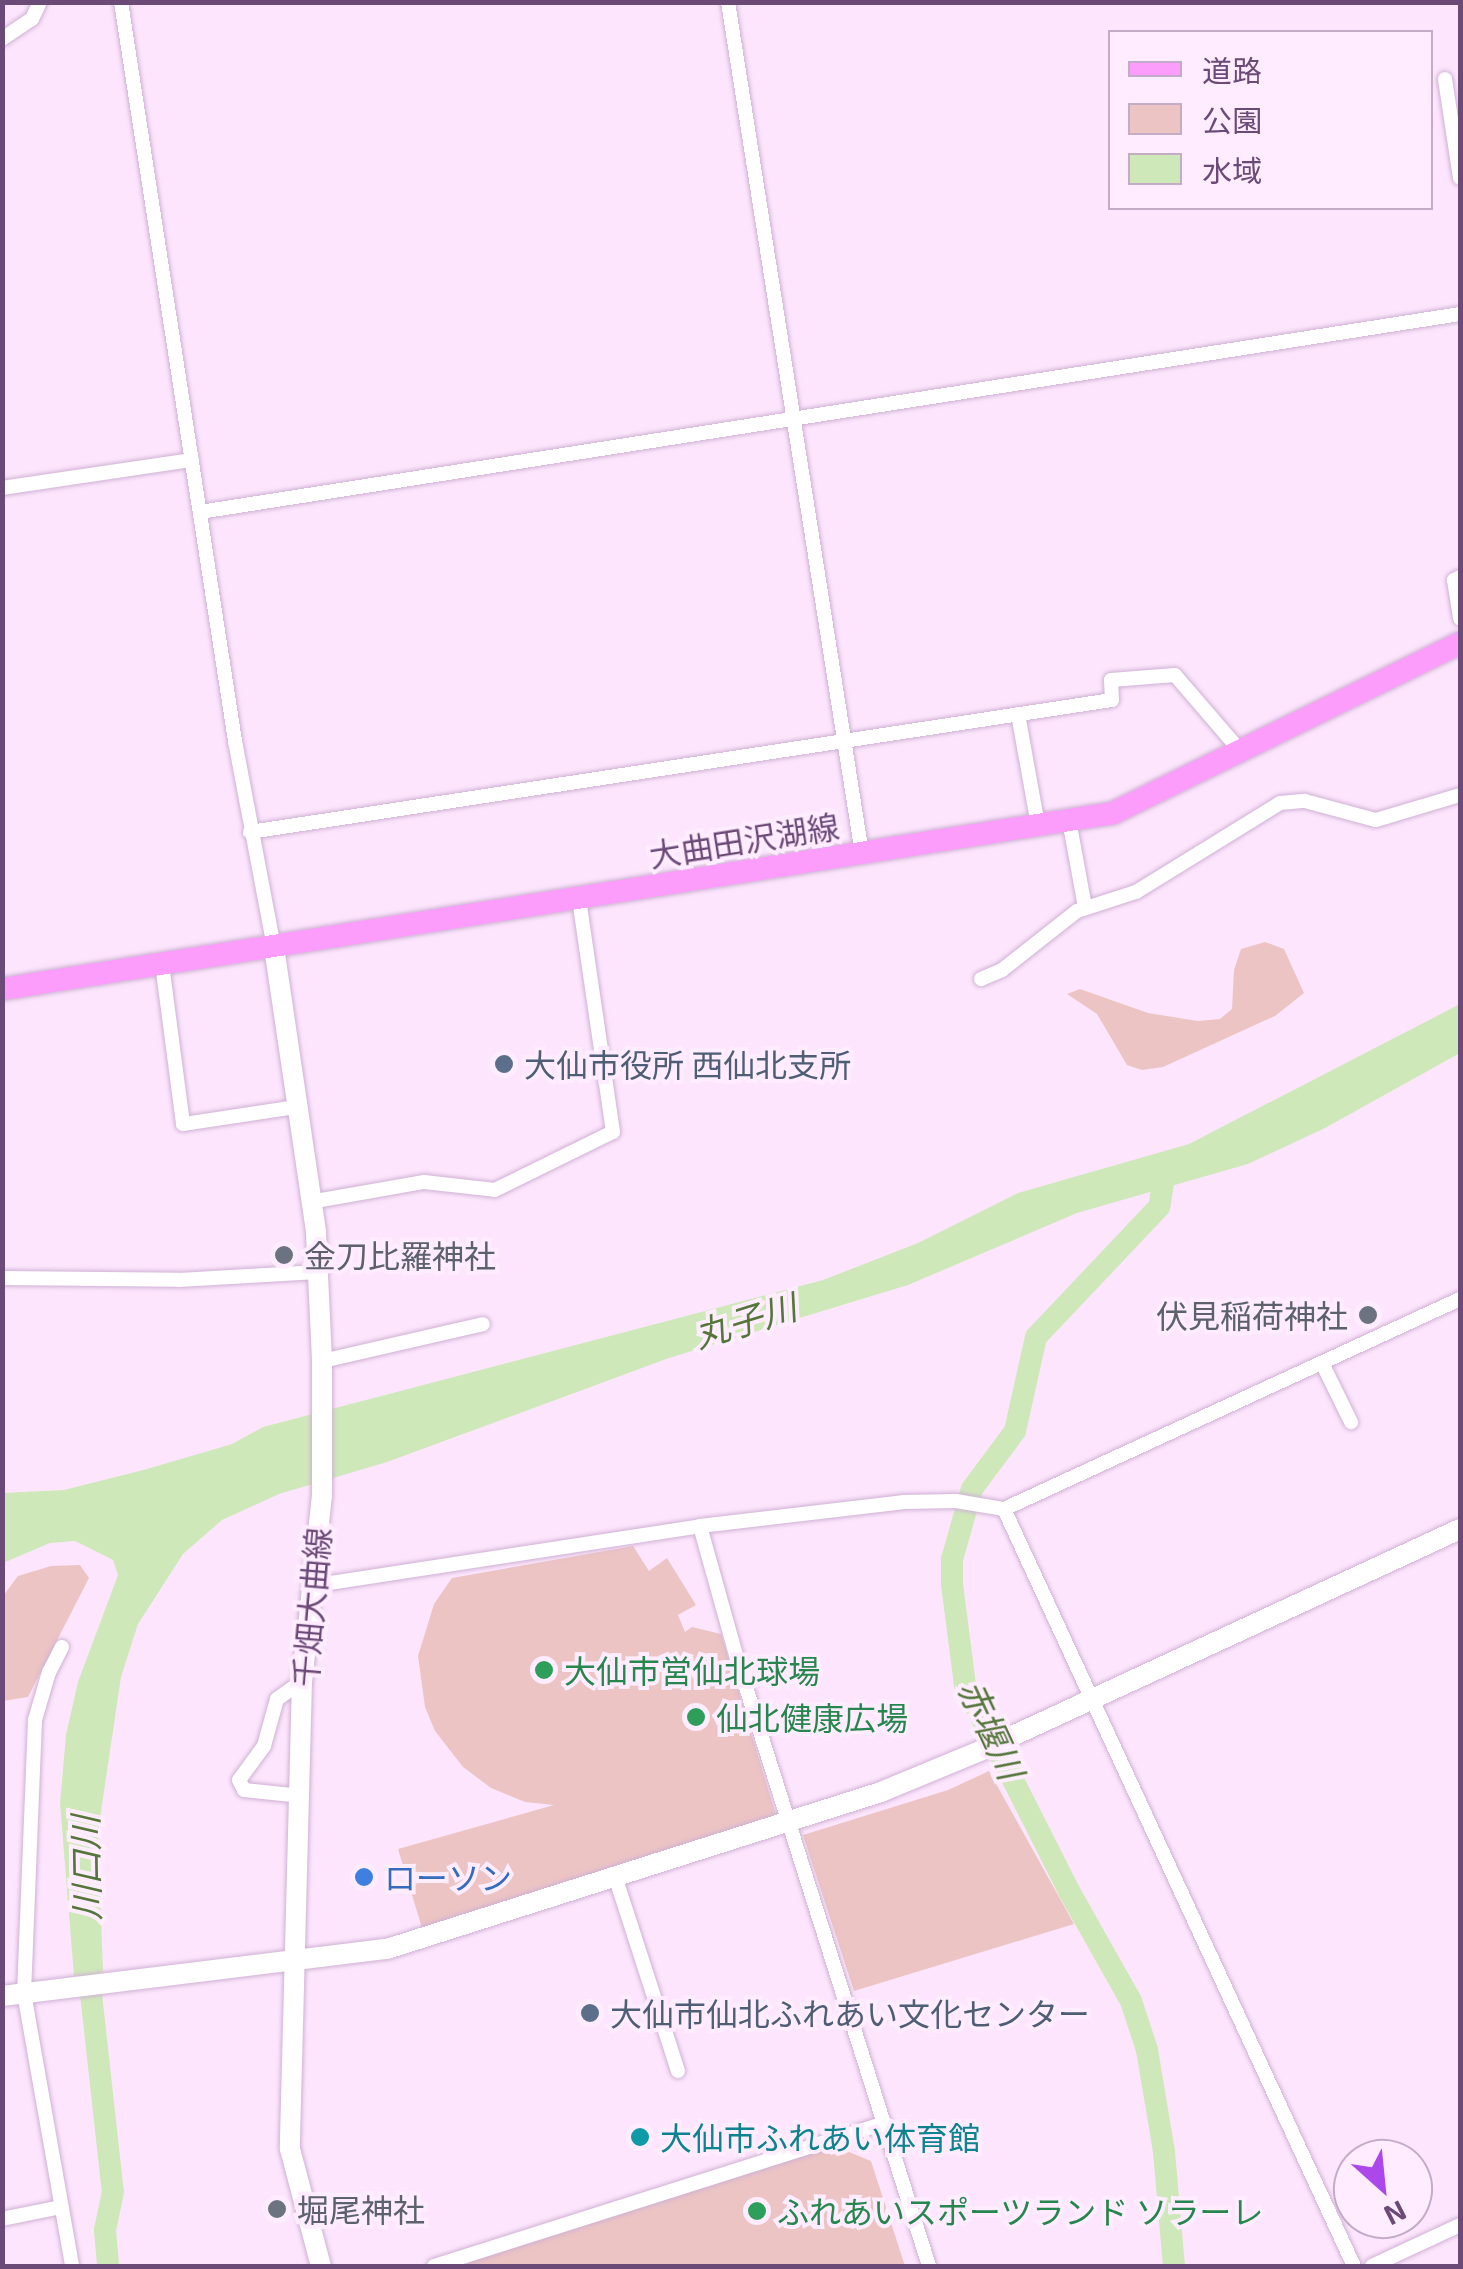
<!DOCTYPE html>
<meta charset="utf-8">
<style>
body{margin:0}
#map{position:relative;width:1463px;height:2269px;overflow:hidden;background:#fde6fd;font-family:"Exo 2","Noto Sans JP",sans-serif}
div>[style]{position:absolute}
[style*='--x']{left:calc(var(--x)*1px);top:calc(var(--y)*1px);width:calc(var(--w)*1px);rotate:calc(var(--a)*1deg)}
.green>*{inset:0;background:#ecc4c4}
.water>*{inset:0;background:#cfe8ba}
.river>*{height:22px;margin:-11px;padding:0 11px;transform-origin:11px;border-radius:11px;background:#cfe8ba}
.roads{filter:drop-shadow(0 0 2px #cfb1d4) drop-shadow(0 0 2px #cfb1d4)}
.street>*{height:14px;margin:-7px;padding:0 7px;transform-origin:7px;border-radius:7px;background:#fff}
.secondary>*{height:20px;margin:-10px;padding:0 10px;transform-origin:10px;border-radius:10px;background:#fff}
.primary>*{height:22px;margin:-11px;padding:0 11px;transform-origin:11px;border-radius:11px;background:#fd9dfb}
.dots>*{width:28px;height:28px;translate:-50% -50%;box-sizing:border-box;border:5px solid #ffedff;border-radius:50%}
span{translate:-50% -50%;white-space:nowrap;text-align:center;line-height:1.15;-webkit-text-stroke:8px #ffedff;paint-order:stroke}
.street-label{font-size:32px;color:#6c4a78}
.service-label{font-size:32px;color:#4e5e75}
.left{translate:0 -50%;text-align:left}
.worship-label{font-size:32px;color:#5b616d}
.right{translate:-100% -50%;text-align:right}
.leisure-label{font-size:32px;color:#27864d}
.shop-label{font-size:32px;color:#366cbe}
.culture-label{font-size:32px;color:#0d838f}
.water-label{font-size:35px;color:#54763a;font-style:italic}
.frame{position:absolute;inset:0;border:5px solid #6c4a78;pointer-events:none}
.legend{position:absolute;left:1108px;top:30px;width:325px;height:180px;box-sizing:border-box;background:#ffedff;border:2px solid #c4acc9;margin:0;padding:12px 18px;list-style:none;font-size:30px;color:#6c4a78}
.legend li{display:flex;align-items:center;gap:20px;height:50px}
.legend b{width:50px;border:2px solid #c4acc9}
.north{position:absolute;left:1333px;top:2139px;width:100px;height:100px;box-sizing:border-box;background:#ffedff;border:2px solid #c4acc9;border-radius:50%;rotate:153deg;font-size:28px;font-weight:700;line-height:40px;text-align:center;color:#6c4a78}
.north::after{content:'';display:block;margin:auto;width:35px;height:45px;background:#ac48eb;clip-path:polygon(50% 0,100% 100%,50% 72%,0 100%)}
</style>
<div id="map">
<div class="green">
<i style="clip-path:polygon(1265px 942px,1284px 949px,1304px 993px,1275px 1016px,1163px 1067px,1142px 1070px,1127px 1065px,1097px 1014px,1067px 994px,1080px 989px,1148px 1013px,1198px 1021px,1220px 1019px,1232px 1009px,1234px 970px,1241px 949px)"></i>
<i style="clip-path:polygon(633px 1546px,649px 1571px,667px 1558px,696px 1605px,678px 1615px,685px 1632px,692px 1627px,721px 1634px,776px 1815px,422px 1928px,398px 1849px,554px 1805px,525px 1802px,491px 1788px,463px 1767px,435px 1731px,425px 1707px,418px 1656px,434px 1604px,452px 1578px)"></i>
<i style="clip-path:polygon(80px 1565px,89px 1578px,28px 1697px,3px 1701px,3px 1596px,18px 1576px,51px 1566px)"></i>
<i style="clip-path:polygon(989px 1771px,1074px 1924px,854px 1991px,803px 1835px,948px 1790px)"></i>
<i style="clip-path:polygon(832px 2145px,871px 2161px,905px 2266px,469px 2266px,468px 2262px)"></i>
</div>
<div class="water">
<i style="clip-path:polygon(1460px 1004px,1460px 1053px,1325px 1128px,1248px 1164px,1077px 1213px,908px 1285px,669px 1358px,387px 1462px,279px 1494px,222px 1520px,183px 1554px,138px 1624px,121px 1677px,98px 1832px,103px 1972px,74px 1976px,60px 1803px,66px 1735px,78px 1682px,118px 1575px,113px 1560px,75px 1541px,50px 1543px,3px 1563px,2px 1493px,64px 1490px,147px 1469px,232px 1444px,263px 1427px,823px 1280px,918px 1243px,1018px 1193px,1189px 1144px)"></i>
</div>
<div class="river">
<i style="--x:1165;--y:1171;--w:36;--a:99"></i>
<i style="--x:1159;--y:1207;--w:179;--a:133.4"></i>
<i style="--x:1036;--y:1337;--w:96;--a:102.6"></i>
<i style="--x:1015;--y:1431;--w:72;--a:126.6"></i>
<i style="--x:972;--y:1489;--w:73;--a:105.9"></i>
<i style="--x:952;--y:1559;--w:25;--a:90"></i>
<i style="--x:952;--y:1584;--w:102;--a:82.7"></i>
<i style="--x:965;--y:1685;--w:231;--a:63.2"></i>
<i style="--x:1069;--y:1891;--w:126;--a:60.6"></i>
<i style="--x:1131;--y:2001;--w:52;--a:71.9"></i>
<i style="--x:1147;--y:2050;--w:103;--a:80.5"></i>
<i style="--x:1164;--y:2152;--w:114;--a:85"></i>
<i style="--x:88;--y:1967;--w:226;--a:83.7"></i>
<i style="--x:113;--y:2192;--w:39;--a:102"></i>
<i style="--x:105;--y:2230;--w:36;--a:85"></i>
</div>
<div class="roads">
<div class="street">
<i style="--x:121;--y:2;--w:748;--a:81.23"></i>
<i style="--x:235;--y:741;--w:210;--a:79.3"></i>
<i style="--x:728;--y:2;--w:862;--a:81.06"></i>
<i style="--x:2;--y:39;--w:36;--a:-34"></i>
<i style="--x:32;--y:19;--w:19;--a:-65"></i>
<i style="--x:1445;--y:79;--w:100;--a:81.4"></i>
<i style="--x:2;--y:488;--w:192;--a:-8.4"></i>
<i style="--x:200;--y:512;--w:1275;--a:-8.93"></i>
<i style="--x:1460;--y:577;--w:7;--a:153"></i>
<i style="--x:1454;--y:580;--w:39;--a:81"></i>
<i style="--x:1018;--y:714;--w:113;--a:79.8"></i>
<i style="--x:1069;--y:820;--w:88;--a:79.6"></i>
<i style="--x:250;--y:832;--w:872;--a:-8.71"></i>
<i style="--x:1112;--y:700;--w:20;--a:-93"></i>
<i style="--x:1111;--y:680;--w:64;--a:-4.5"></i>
<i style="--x:1175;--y:675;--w:103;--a:49.3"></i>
<i style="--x:162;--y:964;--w:161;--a:82.5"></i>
<i style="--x:183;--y:1124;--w:113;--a:-8.6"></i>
<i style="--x:981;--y:979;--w:23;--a:-23"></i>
<i style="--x:1002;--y:970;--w:95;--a:-38.2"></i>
<i style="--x:1077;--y:911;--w:62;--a:-17.9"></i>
<i style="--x:1136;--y:892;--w:169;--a:-31.7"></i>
<i style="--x:1280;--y:803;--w:25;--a:-5"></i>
<i style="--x:1305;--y:801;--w:73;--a:15"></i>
<i style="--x:1376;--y:820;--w:88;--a:-16.6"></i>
<i style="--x:310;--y:1202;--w:116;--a:-10"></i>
<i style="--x:424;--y:1182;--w:71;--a:6.4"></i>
<i style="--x:495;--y:1190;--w:131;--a:-26.2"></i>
<i style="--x:613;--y:1132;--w:235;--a:-98.3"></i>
<i style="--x:2;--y:1278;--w:177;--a:0.6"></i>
<i style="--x:179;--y:1280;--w:139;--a:-3.3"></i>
<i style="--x:322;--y:1361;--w:165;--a:-12.9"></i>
<i style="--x:1322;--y:1363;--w:66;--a:63.8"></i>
<i style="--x:1004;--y:1509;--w:834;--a:65.19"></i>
<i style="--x:700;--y:1526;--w:141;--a:74.4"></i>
<i style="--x:738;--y:1662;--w:633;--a:72.45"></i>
<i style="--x:310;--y:1586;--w:395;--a:-8.7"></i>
<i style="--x:700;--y:1526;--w:204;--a:-6.7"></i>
<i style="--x:903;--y:1502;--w:53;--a:-1.1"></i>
<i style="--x:956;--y:1501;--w:49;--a:9.5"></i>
<i style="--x:1004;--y:1509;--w:502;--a:-24.73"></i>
<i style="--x:62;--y:1647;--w:28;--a:117"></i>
<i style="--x:49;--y:1672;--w:50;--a:106.3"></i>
<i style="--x:35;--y:1720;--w:273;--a:92.3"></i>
<i style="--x:24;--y:1993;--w:277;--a:80"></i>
<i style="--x:302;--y:1681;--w:31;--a:144"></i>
<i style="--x:277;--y:1699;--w:49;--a:105.5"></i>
<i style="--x:264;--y:1746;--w:42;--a:126.3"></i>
<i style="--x:239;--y:1780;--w:11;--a:63"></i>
<i style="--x:244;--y:1790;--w:58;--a:5.9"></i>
<i style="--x:615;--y:1876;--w:205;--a:72.1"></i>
<i style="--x:2;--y:2219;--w:60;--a:-11.5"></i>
<i style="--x:434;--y:2266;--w:473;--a:-17.6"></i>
<i style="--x:1372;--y:2266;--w:97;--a:-25"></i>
</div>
<div class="secondary">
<i style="--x:274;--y:947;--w:289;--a:81.6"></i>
<i style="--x:316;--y:1233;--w:128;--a:87.3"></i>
<i style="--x:322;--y:1361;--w:134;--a:90"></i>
<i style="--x:322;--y:1495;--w:187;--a:96.1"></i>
<i style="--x:302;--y:1681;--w:468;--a:91.5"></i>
<i style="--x:290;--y:2149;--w:121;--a:75.2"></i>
<i style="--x:2;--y:1996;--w:388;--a:-7"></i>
<i style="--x:387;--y:1949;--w:518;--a:-17.63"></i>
<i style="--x:881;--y:1792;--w:107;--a:-22.5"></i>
<i style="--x:980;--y:1751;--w:529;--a:-24.82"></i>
</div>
<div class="primary">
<i style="--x:2;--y:989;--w:1125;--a:-9"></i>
<i style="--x:1113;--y:813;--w:386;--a:-26.1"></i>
</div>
</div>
<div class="dots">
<i style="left:504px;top:1064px;background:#5c6f8a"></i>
<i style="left:284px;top:1255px;background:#6b7280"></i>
<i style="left:1368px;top:1315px;background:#6b7280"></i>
<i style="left:544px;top:1670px;background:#2e9e5b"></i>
<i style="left:696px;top:1717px;background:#2e9e5b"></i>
<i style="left:364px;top:1877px;background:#3f7fe0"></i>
<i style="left:590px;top:2013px;background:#5c6f8a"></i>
<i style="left:640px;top:2137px;background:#0f9aa8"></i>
<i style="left:277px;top:2209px;background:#6b7280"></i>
<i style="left:757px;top:2211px;background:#2e9e5b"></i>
</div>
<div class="street-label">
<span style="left:744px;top:840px;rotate:-9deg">大曲田沢湖線</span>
<span style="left:311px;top:1607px;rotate:-85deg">千畑大曲線</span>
</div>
<div class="service-label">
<span class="left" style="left:524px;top:1064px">大仙市役所 西仙北支所</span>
<span class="left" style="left:610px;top:2013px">大仙市仙北ふれあい文化センター</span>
</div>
<div class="worship-label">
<span class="left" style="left:304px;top:1255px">金刀比羅神社</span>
<span class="right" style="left:1348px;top:1315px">伏見稲荷神社</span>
<span class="left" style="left:297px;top:2209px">堀尾神社</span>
</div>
<div class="leisure-label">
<span class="left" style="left:564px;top:1670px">大仙市営仙北球場</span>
<span class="left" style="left:716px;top:1717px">仙北健康広場</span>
<span class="left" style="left:777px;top:2211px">ふれあいスポーツランド ソラーレ</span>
</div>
<div class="shop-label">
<span class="left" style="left:384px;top:1877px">ローソン</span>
</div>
<div class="culture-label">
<span class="left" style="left:660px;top:2137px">大仙市ふれあい体育館</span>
</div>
<div class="water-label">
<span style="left:745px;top:1320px;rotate:-17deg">丸子川</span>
<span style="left:992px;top:1729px;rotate:65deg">赤堰川</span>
<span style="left:85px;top:1868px;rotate:-91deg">川口川</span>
</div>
<div class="frame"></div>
<ul class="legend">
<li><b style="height:12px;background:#fd9dfb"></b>道路</li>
<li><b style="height:28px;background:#ecc4c4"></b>公園</li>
<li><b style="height:28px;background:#cfe8ba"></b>水域</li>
</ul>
<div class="north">N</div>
</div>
